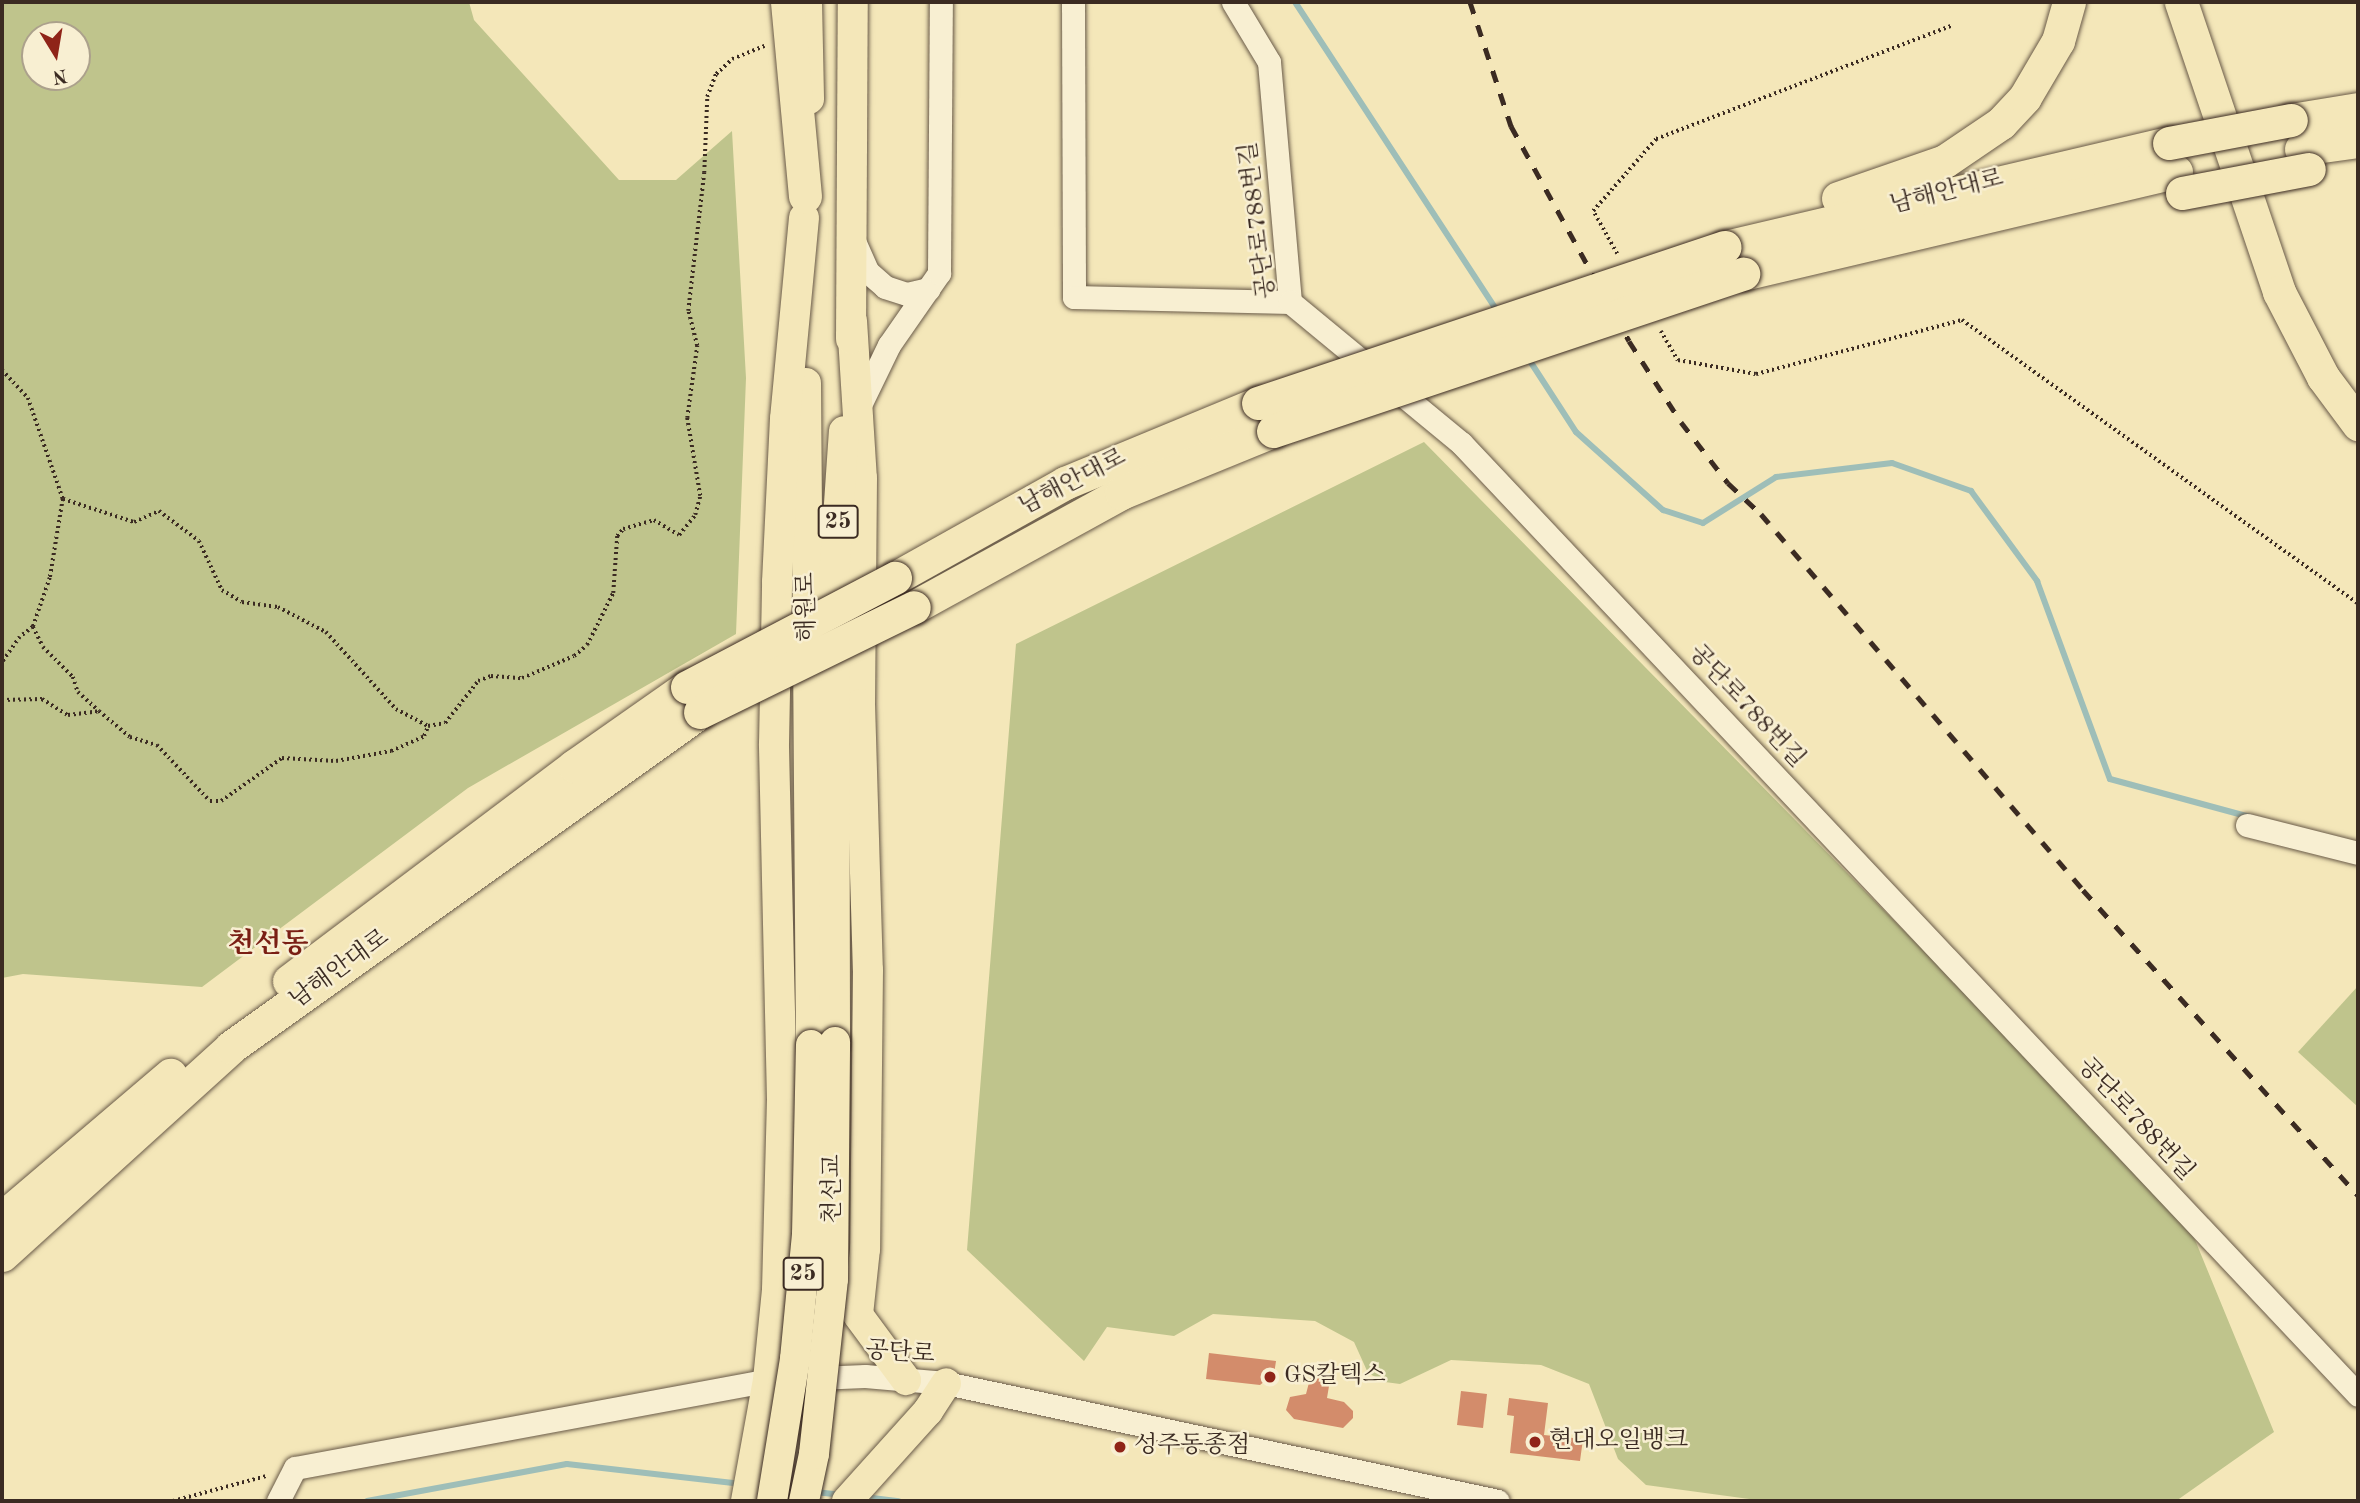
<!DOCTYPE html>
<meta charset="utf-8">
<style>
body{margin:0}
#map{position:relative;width:2360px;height:1503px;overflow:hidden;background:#f4e7b9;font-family:"Old Standard TT","Noto Serif KR",serif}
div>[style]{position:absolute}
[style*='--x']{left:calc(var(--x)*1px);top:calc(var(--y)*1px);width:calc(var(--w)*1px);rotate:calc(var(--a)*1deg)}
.green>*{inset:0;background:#bfc48c}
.stream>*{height:6px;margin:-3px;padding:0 3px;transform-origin:3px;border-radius:3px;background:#9ebeb8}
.building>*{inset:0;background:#d38c6b}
.path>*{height:3.5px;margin-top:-1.75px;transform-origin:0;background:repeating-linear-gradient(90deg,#3b2b22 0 2px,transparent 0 5.5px)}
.roads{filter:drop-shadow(0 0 2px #695a48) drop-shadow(0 0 2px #695a48)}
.minor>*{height:23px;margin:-11.5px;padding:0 11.5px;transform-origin:11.5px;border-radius:11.5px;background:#f8efd2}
.major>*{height:30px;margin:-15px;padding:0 15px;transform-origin:15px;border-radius:15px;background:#f4e7b9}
.highway>*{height:33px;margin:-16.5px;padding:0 16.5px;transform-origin:16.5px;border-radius:16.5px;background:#f4e7b9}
.rail>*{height:5px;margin-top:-2.5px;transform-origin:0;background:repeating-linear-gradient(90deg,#3b2b22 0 12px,transparent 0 24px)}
.bridges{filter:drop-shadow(0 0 2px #3b2b22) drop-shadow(0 0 2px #3b2b22)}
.major-bridge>*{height:30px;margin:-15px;padding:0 15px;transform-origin:15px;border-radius:15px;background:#f4e7b9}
.highway-bridge>*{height:33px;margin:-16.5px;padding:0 16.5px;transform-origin:16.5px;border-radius:16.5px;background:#f4e7b9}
.dots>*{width:19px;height:19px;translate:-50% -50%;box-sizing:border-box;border:4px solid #f8efd2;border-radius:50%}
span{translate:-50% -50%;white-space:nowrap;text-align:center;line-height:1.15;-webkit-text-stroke:5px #f8efd2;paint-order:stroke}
.shield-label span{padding:2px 5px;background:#f8efd2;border:2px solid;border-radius:5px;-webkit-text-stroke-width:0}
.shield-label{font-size:23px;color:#3b2b22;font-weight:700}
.street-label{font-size:24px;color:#3b2b22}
.poi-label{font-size:24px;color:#3b2b22}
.left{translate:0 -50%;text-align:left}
.quarter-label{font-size:28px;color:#7a1f14;font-weight:700}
.frame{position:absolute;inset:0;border:4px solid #3b2b22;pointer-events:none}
.north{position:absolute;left:21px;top:21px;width:70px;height:70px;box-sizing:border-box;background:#f8efd2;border:2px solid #aca18c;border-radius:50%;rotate:169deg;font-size:19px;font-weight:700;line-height:28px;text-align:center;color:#3b2b22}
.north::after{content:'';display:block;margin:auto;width:24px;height:32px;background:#8f2418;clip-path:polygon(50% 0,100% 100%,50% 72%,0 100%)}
</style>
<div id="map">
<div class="green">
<i style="clip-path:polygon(evenodd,2px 2px,469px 2px,474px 20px,619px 180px,676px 180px,732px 131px,746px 378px,736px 634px,468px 788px,202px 987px,23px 974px,2px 978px,2px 2px,35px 35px,77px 35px,77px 77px,35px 77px,35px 35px)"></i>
<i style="clip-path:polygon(1424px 442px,2186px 1218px,2274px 1432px,2176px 1501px,1764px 1501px,1646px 1485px,1618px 1459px,1589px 1384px,1541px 1365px,1451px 1360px,1400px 1384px,1385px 1382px,1368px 1373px,1354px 1342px,1315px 1321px,1213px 1314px,1174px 1336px,1107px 1327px,1084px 1361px,967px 1250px,1016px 644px)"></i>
<i style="clip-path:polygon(2358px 986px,2358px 1107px,2298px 1052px)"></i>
</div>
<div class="stream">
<i style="--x:1295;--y:2;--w:373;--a:56.8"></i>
<i style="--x:1528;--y:358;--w:88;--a:57"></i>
<i style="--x:1576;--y:432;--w:117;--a:41.9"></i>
<i style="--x:1663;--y:510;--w:42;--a:18"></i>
<i style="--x:1703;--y:523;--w:86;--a:-32.2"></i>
<i style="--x:1776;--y:477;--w:117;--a:-6.9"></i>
<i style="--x:1892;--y:463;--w:84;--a:19.5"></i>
<i style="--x:1971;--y:491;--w:112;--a:53.7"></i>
<i style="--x:2037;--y:581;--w:211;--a:69.8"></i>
<i style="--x:2110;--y:779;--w:145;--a:15.2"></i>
<i style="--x:815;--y:1492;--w:28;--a:6"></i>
<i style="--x:864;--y:1497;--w:35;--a:7"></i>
<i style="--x:367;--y:1501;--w:203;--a:-10.5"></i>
<i style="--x:567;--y:1464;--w:176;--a:6.5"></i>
</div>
<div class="building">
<i style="clip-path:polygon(1209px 1353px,1276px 1361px,1274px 1374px,1260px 1385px,1206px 1379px)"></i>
<i style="clip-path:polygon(1322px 1372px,1330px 1380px,1327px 1398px,1344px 1402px,1353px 1411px,1353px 1418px,1343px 1428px,1294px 1419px,1286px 1410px,1290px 1397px,1306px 1394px,1311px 1375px)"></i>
<i style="clip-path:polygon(1461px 1391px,1487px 1394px,1483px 1428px,1457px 1425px)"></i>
<i style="clip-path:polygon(1509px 1398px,1548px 1403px,1544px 1435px,1583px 1439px,1580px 1461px,1510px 1453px,1514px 1416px,1507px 1415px)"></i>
</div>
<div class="path">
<i style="--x:1617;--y:254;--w:49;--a:-119.2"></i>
<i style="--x:1593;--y:211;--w:96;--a:-48.8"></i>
<i style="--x:1656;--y:139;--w:318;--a:-21"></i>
<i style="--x:1661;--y:331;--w:34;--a:60"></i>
<i style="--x:1678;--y:360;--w:79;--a:10.2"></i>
<i style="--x:1756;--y:374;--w:213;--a:-14.7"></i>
<i style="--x:1962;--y:320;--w:487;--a:35.6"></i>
<i style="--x:2;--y:370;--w:38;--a:47"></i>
<i style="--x:28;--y:398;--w:107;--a:70.9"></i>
<i style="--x:63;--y:499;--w:80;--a:99.3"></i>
<i style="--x:50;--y:578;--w:52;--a:109.1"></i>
<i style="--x:33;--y:627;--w:16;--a:142"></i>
<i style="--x:20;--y:637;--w:32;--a:125"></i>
<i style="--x:63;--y:499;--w:75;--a:17.9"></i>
<i style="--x:134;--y:522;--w:27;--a:-24"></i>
<i style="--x:159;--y:511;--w:50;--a:36.9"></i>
<i style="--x:199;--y:541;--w:54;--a:64.9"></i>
<i style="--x:222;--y:590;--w:23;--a:31"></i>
<i style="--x:242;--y:602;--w:36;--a:8"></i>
<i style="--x:278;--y:607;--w:54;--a:27.5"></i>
<i style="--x:326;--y:632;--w:104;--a:47.7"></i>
<i style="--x:396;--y:709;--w:36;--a:28"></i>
<i style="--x:33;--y:627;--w:22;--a:63"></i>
<i style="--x:43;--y:647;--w:42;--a:45"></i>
<i style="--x:73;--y:677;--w:16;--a:72"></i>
<i style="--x:78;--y:692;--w:28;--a:42"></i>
<i style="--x:2;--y:700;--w:40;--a:-1.4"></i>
<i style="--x:42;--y:699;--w:31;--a:32"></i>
<i style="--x:68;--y:715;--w:31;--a:-7"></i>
<i style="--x:99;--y:711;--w:40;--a:40"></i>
<i style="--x:130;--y:737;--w:28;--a:17"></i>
<i style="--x:157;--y:745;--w:77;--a:46.6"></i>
<i style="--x:210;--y:801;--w:11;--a:0"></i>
<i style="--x:221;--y:801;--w:75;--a:-35.2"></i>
<i style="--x:282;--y:758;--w:54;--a:3.2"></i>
<i style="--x:336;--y:761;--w:56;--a:-10.3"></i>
<i style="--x:391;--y:751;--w:36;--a:-24"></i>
<i style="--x:424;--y:736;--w:11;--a:-68"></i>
<i style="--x:428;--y:726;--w:17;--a:-10"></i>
<i style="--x:445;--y:723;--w:53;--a:-51.8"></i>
<i style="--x:478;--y:681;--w:14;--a:-21"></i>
<i style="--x:491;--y:676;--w:31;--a:4"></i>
<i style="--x:522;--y:678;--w:56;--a:-22.9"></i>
<i style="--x:574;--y:656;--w:17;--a:-40"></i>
<i style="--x:587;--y:645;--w:58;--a:-63.4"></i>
<i style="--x:613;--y:593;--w:57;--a:-86"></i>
<i style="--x:617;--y:536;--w:9;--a:-49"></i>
<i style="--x:623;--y:529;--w:32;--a:-16"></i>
<i style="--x:654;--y:520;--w:29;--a:31"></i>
<i style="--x:679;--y:535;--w:26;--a:-51"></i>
<i style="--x:695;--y:515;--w:20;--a:-75"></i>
<i style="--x:700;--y:496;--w:79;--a:-99.5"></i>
<i style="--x:687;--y:418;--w:73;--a:-82.1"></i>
<i style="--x:697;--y:346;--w:36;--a:-104"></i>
<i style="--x:688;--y:311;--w:139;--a:-83.4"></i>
<i style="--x:704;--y:173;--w:76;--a:-87.7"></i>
<i style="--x:707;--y:97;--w:25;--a:-69"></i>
<i style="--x:716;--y:74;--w:22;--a:-43"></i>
<i style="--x:732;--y:59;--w:35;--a:-22"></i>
<i style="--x:173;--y:1501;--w:96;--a:-15"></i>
</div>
<div class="roads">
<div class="minor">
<i style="--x:1073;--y:2;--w:295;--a:89.8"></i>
<i style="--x:1074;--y:297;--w:216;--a:1.3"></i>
<i style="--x:1233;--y:2;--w:70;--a:59"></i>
<i style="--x:1269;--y:62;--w:241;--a:85"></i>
<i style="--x:1290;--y:302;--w:222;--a:39.5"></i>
<i style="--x:1461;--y:443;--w:1308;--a:46.7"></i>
<i style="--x:854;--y:241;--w:34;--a:66"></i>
<i style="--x:868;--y:272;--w:23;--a:41"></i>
<i style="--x:885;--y:287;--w:23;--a:18"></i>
<i style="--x:907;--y:294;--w:22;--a:-13"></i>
<i style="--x:859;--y:407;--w:69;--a:-64.2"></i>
<i style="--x:889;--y:345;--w:88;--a:-55.2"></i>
<i style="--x:939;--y:273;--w:271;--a:-89.6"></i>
<i style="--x:2247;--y:825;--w:114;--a:14.2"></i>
<i style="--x:278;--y:1501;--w:37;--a:-63"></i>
<i style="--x:295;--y:1468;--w:481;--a:-10.5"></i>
<i style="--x:768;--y:1380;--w:97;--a:-2.4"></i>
<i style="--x:865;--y:1376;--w:81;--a:4.9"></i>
<i style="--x:946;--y:1383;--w:564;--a:12.07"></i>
</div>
<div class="major">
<i style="--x:807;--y:2;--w:97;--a:88.8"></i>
<i style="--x:852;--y:321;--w:157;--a:86.4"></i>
<i style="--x:862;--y:478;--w:226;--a:90.5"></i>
<i style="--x:860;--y:704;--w:266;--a:88.3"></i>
<i style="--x:868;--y:970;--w:279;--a:90.6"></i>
<i style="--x:865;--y:1249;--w:66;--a:96.1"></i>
<i style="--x:858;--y:1315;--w:81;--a:53.6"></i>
<i style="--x:851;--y:339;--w:337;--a:-89.7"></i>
<i style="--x:806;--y:383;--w:662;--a:89.57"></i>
<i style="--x:835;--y:1042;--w:465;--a:-90.1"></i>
<i style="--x:834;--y:577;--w:146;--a:-86.1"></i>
<i style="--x:746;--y:1501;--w:123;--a:-79.7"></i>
<i style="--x:768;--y:1380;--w:90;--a:-84.3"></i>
<i style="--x:777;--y:1290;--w:190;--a:-88.5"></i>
<i style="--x:782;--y:1100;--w:356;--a:-91.3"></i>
<i style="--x:774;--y:744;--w:162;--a:-88.9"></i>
<i style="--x:777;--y:582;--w:163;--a:-87.2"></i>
<i style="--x:785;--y:419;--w:202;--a:-84.6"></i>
<i style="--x:847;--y:1501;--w:121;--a:-48"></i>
<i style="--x:928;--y:1411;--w:33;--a:-57"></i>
</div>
<div class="highway">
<i style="--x:787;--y:2;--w:195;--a:84.7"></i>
<i style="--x:2181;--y:2;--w:306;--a:71.3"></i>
<i style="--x:2279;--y:292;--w:96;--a:62.6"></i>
<i style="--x:2323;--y:377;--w:59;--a:53.3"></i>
<i style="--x:2291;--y:120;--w:68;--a:-9.3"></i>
<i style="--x:2301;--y:149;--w:58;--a:-8"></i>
<i style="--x:1838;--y:198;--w:113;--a:-19.1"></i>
<i style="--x:1945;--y:161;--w:68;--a:-34.2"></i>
<i style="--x:2001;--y:123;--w:35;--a:-47"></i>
<i style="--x:2025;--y:97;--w:65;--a:-59.5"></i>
<i style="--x:2058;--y:41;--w:41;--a:-74.2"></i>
<i style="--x:1725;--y:247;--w:456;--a:-13.2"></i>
<i style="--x:1743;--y:274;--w:445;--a:-13.3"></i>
<i style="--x:895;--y:578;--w:195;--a:-29.2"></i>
<i style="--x:1065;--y:483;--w:209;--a:-22.5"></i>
<i style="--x:914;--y:607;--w:236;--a:-28.8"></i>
<i style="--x:1121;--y:493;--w:164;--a:-22.2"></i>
<i style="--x:289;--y:981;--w:357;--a:-37"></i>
<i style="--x:574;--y:766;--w:138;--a:-35"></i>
<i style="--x:2;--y:1218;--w:221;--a:-40.4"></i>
<i style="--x:2;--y:1255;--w:309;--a:-42.2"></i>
<i style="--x:231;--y:1047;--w:576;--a:-35.54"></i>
</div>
</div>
<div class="rail">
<i style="--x:1470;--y:2;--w:131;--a:71.7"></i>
<i style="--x:1511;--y:126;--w:245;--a:61.2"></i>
<i style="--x:1629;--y:341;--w:96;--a:57.3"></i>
<i style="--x:1681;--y:422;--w:77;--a:52.4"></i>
<i style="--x:1728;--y:483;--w:45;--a:43.2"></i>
<i style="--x:1761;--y:514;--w:495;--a:49.4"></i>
<i style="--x:2083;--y:890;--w:411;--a:48"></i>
</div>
<div class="bridges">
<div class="major-bridge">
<i style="--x:772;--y:1501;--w:144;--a:-80.8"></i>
<i style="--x:795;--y:1359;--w:125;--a:-84.5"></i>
<i style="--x:807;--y:1235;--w:190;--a:-88.8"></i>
<i style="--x:804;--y:1501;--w:48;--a:-78"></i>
<i style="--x:814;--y:1454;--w:176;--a:-83.8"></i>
<i style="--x:833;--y:1279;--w:237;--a:-89.5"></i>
</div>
<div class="highway-bridge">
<i style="--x:2169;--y:143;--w:124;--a:-10.7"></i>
<i style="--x:2182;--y:193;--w:129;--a:-10.7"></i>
<i style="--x:1258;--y:403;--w:492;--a:-18.5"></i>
<i style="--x:1273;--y:431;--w:496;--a:-18.5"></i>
<i style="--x:687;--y:687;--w:235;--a:-27.7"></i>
<i style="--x:700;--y:712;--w:238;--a:-26.1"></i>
</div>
</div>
<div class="dots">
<i style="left:1270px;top:1377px;background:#8f2418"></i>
<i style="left:1535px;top:1442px;background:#8f2418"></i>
<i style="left:1120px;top:1447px;background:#8f2418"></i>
</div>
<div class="shield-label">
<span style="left:838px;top:522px">25</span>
<span style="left:803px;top:1274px">25</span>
</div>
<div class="street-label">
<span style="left:1947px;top:193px;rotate:-14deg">남해안대로</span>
<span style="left:1259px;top:220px;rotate:-97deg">공단로788번길</span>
<span style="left:1073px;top:483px;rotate:-27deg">남해안대로</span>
<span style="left:808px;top:607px;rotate:-91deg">해원로</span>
<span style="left:1746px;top:707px;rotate:47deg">공단로788번길</span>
<span style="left:340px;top:970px;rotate:-36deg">남해안대로</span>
<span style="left:2135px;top:1120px;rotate:47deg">공단로788번길</span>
<span style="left:834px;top:1189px;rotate:-90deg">천선교</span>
<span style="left:900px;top:1354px;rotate:4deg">공단로</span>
</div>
<div class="poi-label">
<span class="left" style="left:1284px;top:1377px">GS칼텍스</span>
<span class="left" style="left:1549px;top:1442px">현대오일뱅크</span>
<span class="left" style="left:1134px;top:1447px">성주동종점</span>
</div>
<div class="quarter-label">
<span style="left:268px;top:945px">천선동</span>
</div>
<div class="frame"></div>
<div class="north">N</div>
</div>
